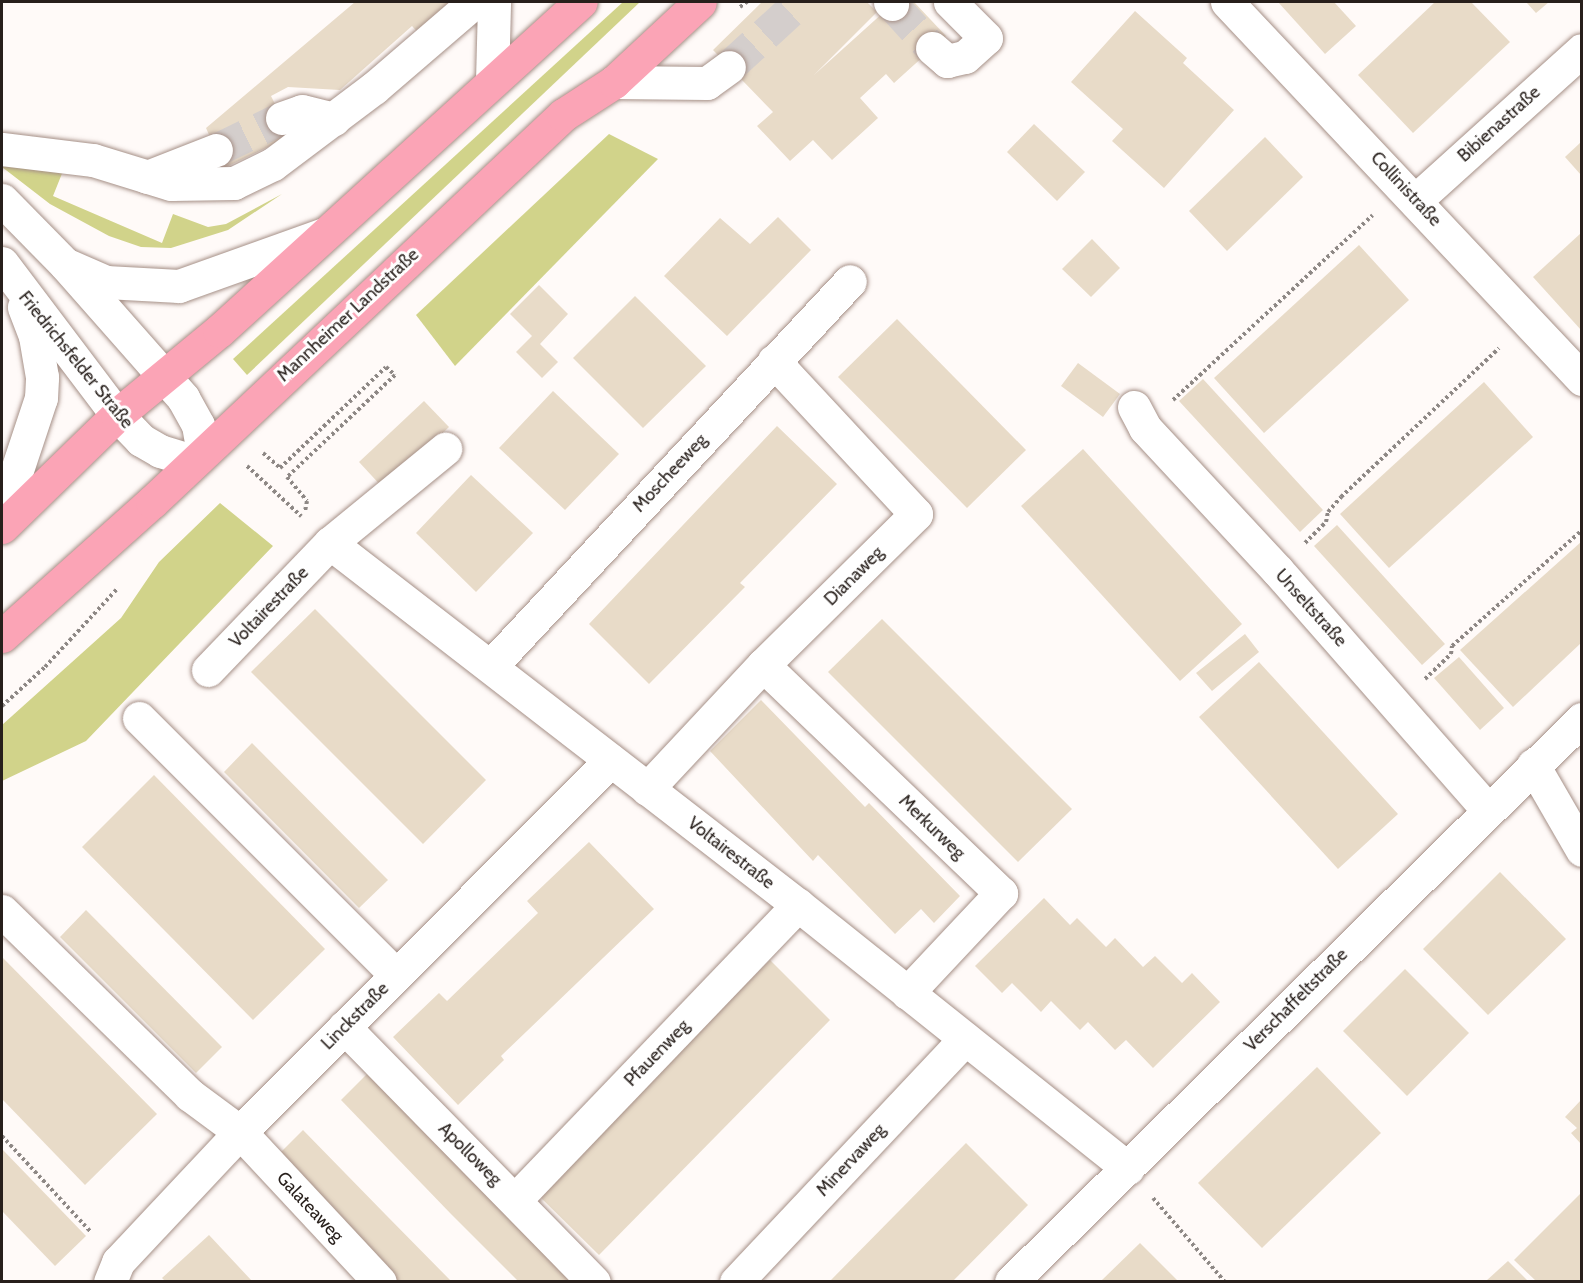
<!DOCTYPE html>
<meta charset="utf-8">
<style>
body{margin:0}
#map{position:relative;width:1583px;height:1283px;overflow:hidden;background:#fffaf8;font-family:Cabin,sans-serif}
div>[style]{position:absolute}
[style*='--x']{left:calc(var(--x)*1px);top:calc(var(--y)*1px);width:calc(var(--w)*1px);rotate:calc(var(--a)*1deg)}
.green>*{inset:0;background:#d1d38a}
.building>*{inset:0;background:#e8dbc8}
.minor-tunnel>*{height:33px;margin-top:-16.5px;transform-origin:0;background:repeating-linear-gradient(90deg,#d4cecc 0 33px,transparent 0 49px)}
.path>*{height:4px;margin-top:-2px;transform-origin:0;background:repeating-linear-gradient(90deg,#8e8885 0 3px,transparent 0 6px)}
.roads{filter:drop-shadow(0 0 2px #a69087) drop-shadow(0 0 2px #a69087)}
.minor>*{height:33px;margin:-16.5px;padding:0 16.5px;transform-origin:16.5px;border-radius:16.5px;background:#fff}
.major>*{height:33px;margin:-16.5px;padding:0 16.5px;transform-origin:16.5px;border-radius:16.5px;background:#fba4b6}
span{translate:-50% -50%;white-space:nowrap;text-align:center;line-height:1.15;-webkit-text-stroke:6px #fff;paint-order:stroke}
.street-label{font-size:18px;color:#271f1b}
.frame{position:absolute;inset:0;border:3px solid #271f1b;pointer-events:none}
</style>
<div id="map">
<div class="green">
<i style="clip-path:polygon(623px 2px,640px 2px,247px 375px,233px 359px)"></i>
<i style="clip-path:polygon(609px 134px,658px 159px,455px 366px,416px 315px)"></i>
<i style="clip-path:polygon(24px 161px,63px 171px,53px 196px,162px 243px,173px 214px,208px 227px,226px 224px,282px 194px,228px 230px,171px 248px,141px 247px,109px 236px,50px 204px,2px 167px)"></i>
<i style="clip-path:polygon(220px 503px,273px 546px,86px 741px,2px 781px,2px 725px,121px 618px,159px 562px)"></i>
</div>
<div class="building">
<i style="clip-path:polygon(355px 2px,464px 2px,423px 38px,412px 26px,340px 90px,288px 87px,271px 96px,291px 136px,224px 168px,206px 128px)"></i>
<i style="clip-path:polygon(762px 2px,867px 2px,877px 12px,814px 75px,895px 2px,914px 2px,946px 36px,894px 83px,886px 74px,860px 98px,878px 118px,832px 160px,813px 140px,790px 161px,757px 126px,773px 112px,713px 50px)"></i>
<i style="clip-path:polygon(1278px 2px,1334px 2px,1356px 26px,1325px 54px)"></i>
<i style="clip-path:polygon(1435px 2px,1471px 2px,1510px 42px,1413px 133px,1358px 75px)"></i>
<i style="clip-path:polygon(1526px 2px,1549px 2px,1536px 13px)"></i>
<i style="clip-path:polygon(1135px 11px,1187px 58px,1183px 63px,1234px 110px,1164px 188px,1112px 141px,1123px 129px,1071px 82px)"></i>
<i style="clip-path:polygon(1034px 124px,1085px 172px,1057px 201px,1007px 152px)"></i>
<i style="clip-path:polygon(1265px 137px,1303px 177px,1227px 251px,1189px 211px)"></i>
<i style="clip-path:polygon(1581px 142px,1581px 175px,1565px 157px)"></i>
<i style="clip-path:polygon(778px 217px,811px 250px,727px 336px,664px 276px,720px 218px,750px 244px)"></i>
<i style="clip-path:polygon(1581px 233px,1581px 330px,1533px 277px)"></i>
<i style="clip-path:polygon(1092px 239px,1120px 268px,1091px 297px,1062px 269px)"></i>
<i style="clip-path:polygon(1359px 245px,1409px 300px,1264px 433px,1214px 378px)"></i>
<i style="clip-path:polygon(539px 285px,568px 314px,540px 344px,558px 362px,542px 378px,516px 352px,532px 336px,510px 314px)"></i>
<i style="clip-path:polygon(635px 296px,706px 366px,643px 428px,573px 358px)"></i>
<i style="clip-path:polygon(897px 319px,1026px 450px,967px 508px,838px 377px)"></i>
<i style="clip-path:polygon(1078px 363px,1120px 394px,1103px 417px,1061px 386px)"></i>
<i style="clip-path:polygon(1203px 379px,1323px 510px,1300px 532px,1179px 401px)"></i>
<i style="clip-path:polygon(1484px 382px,1533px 437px,1389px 568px,1340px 514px)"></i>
<i style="clip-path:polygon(553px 391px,619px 454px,565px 510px,499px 448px)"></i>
<i style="clip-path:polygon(424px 401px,449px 427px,384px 489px,359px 462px)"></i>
<i style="clip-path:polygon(777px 426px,837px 484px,740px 583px,745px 587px,649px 684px,589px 624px)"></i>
<i style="clip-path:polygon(1083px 449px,1242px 624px,1180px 681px,1021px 506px)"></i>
<i style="clip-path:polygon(471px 475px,533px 533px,476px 592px,416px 533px)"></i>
<i style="clip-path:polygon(1337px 525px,1445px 644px,1422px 665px,1314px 546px)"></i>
<i style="clip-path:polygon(1581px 542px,1581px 643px,1513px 707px,1460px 650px)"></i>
<i style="clip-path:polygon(315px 609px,486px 780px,423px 844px,251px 672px)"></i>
<i style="clip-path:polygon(882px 619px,1072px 809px,1018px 862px,828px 672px)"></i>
<i style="clip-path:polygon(1245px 634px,1259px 652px,1212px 691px,1196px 673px)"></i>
<i style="clip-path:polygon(1459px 657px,1504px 708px,1480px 730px,1434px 678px)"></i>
<i style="clip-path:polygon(1259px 662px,1398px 814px,1338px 869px,1199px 717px)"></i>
<i style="clip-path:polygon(761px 700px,865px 807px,869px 803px,960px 896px,934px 923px,921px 909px,895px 934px,818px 855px,813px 861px,710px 751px)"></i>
<i style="clip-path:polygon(252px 743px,388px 880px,359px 908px,224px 772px)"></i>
<i style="clip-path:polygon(154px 775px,325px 949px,253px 1020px,82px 847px)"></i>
<i style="clip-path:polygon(589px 842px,654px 909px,501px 1056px,504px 1060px,458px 1105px,393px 1037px,439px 993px,447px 1001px,538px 913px,527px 901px)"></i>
<i style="clip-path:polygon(1500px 872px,1566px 939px,1488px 1015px,1423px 949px)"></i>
<i style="clip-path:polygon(1044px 898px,1070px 925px,1077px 918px,1106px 947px,1115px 938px,1143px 967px,1155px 956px,1182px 983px,1192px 973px,1220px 1002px,1153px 1068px,1126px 1040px,1115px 1050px,1088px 1022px,1080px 1030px,1051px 1001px,1041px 1012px,1012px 983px,1002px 993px,975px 966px)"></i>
<i style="clip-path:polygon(86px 910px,222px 1047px,196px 1073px,60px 937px)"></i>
<i style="clip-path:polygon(2px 957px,157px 1114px,85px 1185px,2px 1099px)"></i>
<i style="clip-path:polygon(770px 960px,830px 1020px,599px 1255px,538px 1195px)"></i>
<i style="clip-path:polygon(1405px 969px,1469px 1033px,1407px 1096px,1343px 1031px)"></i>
<i style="clip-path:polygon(1317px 1067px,1381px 1133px,1262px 1248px,1198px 1183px)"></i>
<i style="clip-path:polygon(370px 1071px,575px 1281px,518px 1281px,451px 1214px,341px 1100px)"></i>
<i style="clip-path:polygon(1581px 1100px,1581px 1144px,1571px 1133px,1577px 1128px,1565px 1117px)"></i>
<i style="clip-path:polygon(303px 1130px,386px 1215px,451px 1281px,397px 1281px,276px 1157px)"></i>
<i style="clip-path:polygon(966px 1143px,1028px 1205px,953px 1281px,830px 1281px)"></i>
<i style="clip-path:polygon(2px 1149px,86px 1236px,55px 1266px,2px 1211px)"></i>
<i style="clip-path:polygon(1581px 1193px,1581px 1281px,1536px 1281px,1514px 1260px)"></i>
<i style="clip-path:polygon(209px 1235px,252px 1281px,165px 1281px,162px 1278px)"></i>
<i style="clip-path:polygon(1140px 1243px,1178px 1281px,1101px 1281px)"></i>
<i style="clip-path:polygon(1508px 1261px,1528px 1281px,1486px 1281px)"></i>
</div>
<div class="minor-tunnel">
<i style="--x:892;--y:4;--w:59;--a:47.7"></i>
<i style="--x:729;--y:67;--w:96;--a:-42.5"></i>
<i style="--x:216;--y:150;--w:73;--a:-25.9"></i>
</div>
<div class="path">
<i style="--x:740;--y:7;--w:9;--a:-36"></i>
<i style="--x:1173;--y:400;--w:272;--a:-42.8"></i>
<i style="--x:263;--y:453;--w:23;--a:41"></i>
<i style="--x:280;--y:468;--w:146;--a:-43.6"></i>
<i style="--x:386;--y:367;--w:12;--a:42"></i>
<i style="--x:395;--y:375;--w:149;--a:136.6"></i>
<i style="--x:287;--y:477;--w:31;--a:50"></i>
<i style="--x:307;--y:501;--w:10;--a:101"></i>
<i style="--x:247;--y:466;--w:74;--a:42.8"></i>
<i style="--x:1305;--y:543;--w:30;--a:-45"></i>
<i style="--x:1326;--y:522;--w:10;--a:-79"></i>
<i style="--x:1328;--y:512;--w:20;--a:-49"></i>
<i style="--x:1341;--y:497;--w:217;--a:-43.3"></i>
<i style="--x:1425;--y:679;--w:36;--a:-44"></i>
<i style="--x:1451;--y:654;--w:8;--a:-83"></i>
<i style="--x:1452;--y:646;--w:174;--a:-41.7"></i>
<i style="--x:2;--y:706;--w:58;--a:-42.2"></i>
<i style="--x:45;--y:667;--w:106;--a:-47.3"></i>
<i style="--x:2;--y:1136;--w:131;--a:47.2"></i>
<i style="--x:1153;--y:1198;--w:111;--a:49.4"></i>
</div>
<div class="roads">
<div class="minor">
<i style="--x:890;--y:2;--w:3;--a:45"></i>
<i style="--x:1227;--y:2;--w:518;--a:46.72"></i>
<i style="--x:932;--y:48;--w:20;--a:41"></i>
<i style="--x:947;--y:61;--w:18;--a:-13"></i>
<i style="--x:965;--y:57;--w:28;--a:-42"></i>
<i style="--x:986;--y:38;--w:51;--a:-135"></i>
<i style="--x:492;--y:81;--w:79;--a:-88.5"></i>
<i style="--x:614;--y:82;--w:93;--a:0.6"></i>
<i style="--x:707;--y:83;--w:27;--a:-36"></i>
<i style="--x:282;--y:118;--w:21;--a:-19"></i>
<i style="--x:302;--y:111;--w:33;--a:14"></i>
<i style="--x:2;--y:149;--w:92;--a:6.9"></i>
<i style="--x:93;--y:160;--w:82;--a:17.1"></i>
<i style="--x:171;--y:184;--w:63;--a:-0.9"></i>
<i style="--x:234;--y:183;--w:43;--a:-26"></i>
<i style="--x:273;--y:164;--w:126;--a:-37"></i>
<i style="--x:374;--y:88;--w:132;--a:-40.7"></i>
<i style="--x:147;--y:177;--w:74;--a:-21.4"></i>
<i style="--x:1417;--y:199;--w:222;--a:-42.1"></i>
<i style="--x:2;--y:200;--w:90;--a:45.5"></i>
<i style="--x:65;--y:264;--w:179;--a:48.6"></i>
<i style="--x:183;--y:398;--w:31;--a:61"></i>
<i style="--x:198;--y:425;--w:27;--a:80"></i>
<i style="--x:2;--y:263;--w:191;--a:52.9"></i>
<i style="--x:117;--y:415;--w:35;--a:46"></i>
<i style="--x:141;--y:440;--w:22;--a:30"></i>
<i style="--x:160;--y:451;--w:34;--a:17"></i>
<i style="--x:69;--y:266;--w:40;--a:23.4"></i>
<i style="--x:106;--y:282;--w:73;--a:3.1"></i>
<i style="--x:179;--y:286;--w:154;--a:-19.7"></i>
<i style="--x:1134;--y:407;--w:24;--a:62"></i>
<i style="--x:1145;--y:428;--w:195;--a:47.1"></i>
<i style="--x:1278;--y:571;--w:318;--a:48.7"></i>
<i style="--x:2;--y:507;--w:15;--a:-62"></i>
<i style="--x:9;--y:494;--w:101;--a:-71.6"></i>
<i style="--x:41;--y:398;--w:21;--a:-87"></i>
<i style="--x:42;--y:377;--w:42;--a:-99.7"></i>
<i style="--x:35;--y:336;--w:31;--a:-111"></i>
<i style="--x:330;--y:543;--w:149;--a:-39.3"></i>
<i style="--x:763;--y:665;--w:330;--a:43.8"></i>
<i style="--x:1001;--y:893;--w:137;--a:133.2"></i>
<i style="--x:491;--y:666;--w:526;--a:-47"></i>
<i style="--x:208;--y:670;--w:176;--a:-46.2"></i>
<i style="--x:330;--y:543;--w:592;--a:37.72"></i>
<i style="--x:798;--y:905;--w:422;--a:38.6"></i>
<i style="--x:139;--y:718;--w:363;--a:45"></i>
<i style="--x:1533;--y:765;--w:98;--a:60"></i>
<i style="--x:647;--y:789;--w:170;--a:-46.9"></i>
<i style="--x:763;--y:665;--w:215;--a:-44.6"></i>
<i style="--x:916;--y:514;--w:209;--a:-132.9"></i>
<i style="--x:2;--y:911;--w:263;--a:44.4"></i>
<i style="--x:190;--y:1095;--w:62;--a:36.5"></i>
<i style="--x:240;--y:1132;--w:205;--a:47"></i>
<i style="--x:344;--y:1027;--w:357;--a:45.6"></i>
<i style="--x:515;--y:1200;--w:409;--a:-46.2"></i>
<i style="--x:110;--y:1282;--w:22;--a:-68"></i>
<i style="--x:118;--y:1262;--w:178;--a:-46.8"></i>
<i style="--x:240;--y:1132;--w:525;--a:-45.08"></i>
<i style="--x:736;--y:1282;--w:334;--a:-46.7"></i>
<i style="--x:1011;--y:1282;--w:802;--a:-44.6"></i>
</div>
<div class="major">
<i style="--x:2;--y:527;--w:161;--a:-44.2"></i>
<i style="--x:117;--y:415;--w:132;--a:-39.5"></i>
<i style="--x:219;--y:331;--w:489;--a:-42.3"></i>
<i style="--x:2;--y:636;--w:201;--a:-41.8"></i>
<i style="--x:152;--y:502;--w:565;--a:-43.28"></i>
<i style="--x:563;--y:115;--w:61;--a:-32.9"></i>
<i style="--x:614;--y:82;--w:117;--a:-42.9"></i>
</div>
</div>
<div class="street-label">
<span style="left:1499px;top:124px;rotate:-42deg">Bibienastraße</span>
<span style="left:1406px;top:189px;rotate:47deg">Collinistraße</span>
<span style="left:348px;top:315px;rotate:-43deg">Mannheimer Landstraße</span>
<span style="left:76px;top:360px;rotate:51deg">Friedrichsfelder Straße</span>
<span style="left:670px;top:473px;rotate:-47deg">Moscheeweg</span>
<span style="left:854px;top:576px;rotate:-45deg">Dianaweg</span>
<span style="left:269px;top:607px;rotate:-46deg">Voltairestraße</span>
<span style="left:1311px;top:608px;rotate:48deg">Unseltstraße</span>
<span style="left:932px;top:827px;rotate:44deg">Merkurweg</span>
<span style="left:731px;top:853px;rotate:38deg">Voltairestraße</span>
<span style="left:1296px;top:1000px;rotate:-45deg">Verschaffeltstraße</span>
<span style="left:355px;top:1016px;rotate:-45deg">Linckstraße</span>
<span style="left:657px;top:1053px;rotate:-46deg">Pfauenweg</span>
<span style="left:470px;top:1154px;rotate:45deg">Apolloweg</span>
<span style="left:851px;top:1160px;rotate:-47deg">Minervaweg</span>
<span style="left:310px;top:1207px;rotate:47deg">Galateaweg</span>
</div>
<div class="frame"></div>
</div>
